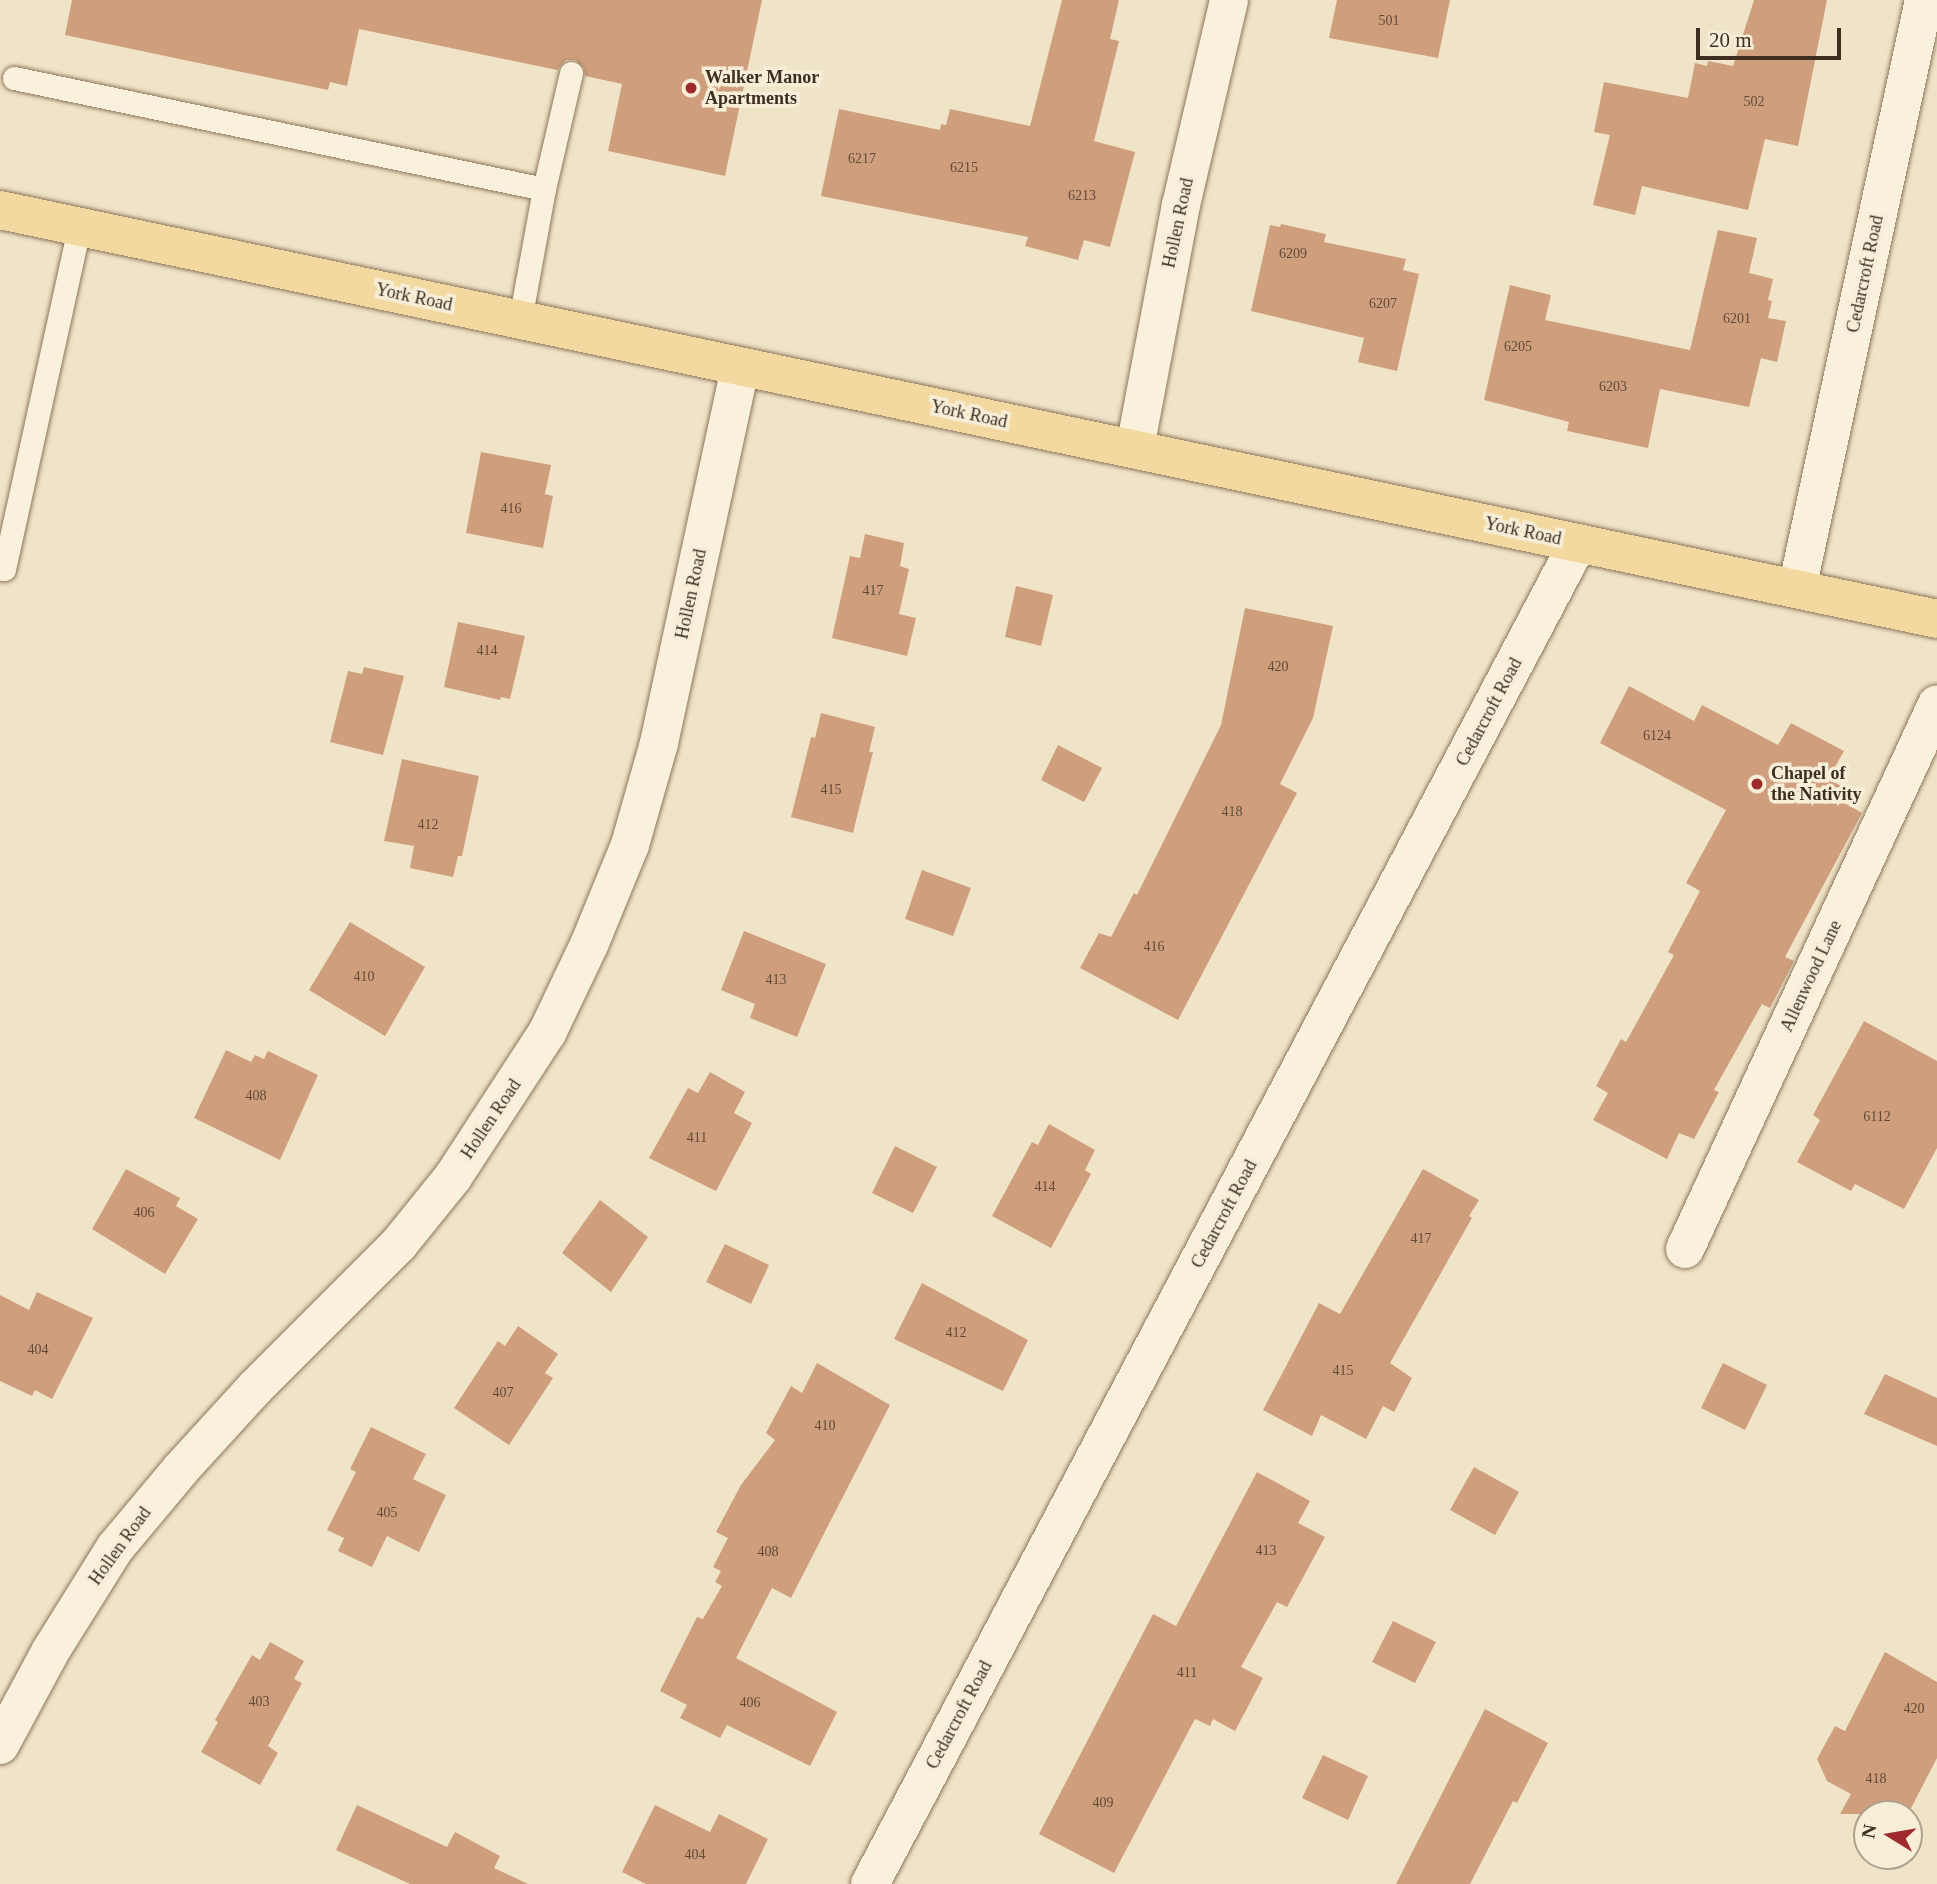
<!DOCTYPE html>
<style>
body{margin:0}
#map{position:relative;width:1937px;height:1884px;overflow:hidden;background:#f0e4c8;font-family:Georgia,serif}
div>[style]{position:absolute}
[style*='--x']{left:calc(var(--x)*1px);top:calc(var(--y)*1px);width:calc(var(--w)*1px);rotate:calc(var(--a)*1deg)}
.building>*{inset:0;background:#cf9f7d}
.roads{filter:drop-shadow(0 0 2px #8d765c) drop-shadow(0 0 2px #8d765c)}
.lane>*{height:23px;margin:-11.5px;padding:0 11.5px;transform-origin:11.5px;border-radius:11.5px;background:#faf1dc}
.street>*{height:38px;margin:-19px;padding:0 19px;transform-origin:19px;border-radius:19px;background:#faf1dc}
.primary>*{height:38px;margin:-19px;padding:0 19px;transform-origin:19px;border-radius:19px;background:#f3d9a0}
.dots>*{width:19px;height:19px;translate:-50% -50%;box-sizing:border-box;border:4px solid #f7eed8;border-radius:50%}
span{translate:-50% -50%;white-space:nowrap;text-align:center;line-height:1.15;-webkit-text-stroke:7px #f7eed8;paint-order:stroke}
.number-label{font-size:14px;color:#624a37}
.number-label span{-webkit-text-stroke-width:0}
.poi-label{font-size:18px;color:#3d2e20;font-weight:700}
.left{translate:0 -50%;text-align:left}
.street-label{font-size:18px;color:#3d2e20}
.north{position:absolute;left:1853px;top:1800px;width:70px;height:70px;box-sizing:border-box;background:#f7eed8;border:2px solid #ada18e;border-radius:50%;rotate:281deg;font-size:19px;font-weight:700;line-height:28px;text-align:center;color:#3d2e20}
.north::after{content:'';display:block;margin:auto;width:24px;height:32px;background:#9e2a2b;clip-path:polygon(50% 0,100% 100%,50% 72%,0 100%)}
.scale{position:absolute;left:1696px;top:28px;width:145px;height:32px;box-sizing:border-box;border:4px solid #3d2e20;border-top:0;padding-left:9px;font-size:21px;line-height:24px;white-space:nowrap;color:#3d2e20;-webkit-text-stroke:5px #f7eed8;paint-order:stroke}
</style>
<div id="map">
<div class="building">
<i style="clip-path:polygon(72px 0,762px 0,725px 176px,608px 151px,622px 84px,585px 76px,584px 68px,575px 60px,566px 60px,557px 70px,359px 29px,347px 86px,330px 82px,328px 90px,65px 35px)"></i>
<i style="clip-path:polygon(1062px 0,1119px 0,1110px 39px,1119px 41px,1094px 141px,1135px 152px,1110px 247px,1084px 240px,1078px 260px,1025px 246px,1028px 237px,821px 196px,839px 109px,940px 130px,941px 124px,946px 125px,950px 109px,1030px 126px)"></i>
<i style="clip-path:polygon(1337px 0,1450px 0,1438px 58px,1329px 38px)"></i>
<i style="clip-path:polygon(1754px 0,1827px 0,1798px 146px,1765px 139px,1748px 210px,1642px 186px,1635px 215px,1593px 205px,1610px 135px,1594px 132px,1604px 82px,1688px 98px,1695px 63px,1707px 66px,1708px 61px,1733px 66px)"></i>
<i style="clip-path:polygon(1281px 224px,1326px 234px,1324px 242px,1406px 259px,1403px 270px,1419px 274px,1397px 371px,1358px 362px,1364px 338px,1251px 311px,1270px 225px,1280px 227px)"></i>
<i style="clip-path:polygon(1718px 230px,1757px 238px,1749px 273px,1773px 279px,1768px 300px,1772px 301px,1768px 318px,1786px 321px,1777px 362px,1761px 358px,1749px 407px,1660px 389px,1648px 448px,1567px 431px,1569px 422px,1484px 400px,1510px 285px,1551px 295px,1545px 320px,1690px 350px)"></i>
<i style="clip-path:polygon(481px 452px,551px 465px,545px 494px,553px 496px,543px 548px,466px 533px)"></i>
<i style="clip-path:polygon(865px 534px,904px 543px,900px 566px,909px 569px,899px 614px,916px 618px,907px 656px,832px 638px,850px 556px,860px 558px)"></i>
<i style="clip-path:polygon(1016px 586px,1053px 595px,1041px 646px,1005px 637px)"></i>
<i style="clip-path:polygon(1245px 608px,1333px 626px,1313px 718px,1280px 784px,1297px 793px,1178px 1020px,1080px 968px,1099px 933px,1111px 937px,1134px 893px,1137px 895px,1221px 725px)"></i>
<i style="clip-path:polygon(458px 622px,525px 636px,510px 699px,501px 697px,500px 700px,444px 687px)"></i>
<i style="clip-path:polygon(364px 667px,404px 676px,383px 755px,330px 742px,348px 671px,362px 674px)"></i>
<i style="clip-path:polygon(1629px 686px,1694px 721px,1702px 705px,1778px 745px,1791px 723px,1844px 751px,1828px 779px,1847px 789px,1841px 801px,1862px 813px,1785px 957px,1794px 961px,1770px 1008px,1762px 1004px,1714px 1090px,1719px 1092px,1694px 1139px,1679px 1133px,1667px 1159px,1593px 1120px,1608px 1093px,1596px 1086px,1621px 1039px,1626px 1042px,1674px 955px,1668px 952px,1700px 891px,1686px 883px,1726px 810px,1600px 743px)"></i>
<i style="clip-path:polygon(821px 713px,875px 727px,869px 752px,873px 752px,853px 833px,791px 817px,811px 737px,815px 738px)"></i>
<i style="clip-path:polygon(1058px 745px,1102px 768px,1084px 802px,1041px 780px)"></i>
<i style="clip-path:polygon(402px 759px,479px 776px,462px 856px,458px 856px,453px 877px,410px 868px,414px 846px,384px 841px)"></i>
<i style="clip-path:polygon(922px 870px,971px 888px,953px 936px,905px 919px)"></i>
<i style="clip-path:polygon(350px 922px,425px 967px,385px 1036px,309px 990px)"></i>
<i style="clip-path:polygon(744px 931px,826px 964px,797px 1037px,750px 1018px,755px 1004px,721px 990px)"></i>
<i style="clip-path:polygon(1864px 1021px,1937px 1061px,1937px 1148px,1904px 1209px,1855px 1184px,1851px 1191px,1797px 1162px,1820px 1120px,1813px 1115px)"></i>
<i style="clip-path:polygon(226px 1050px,251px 1062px,255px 1055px,264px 1059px,268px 1051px,318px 1075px,280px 1160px,194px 1118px)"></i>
<i style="clip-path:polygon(710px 1072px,745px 1092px,734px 1113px,752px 1123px,716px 1191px,649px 1158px,688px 1088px,698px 1093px)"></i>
<i style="clip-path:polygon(1049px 1124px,1095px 1150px,1085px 1170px,1091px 1174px,1051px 1248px,992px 1216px,1032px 1142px,1038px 1145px)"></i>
<i style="clip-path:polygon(895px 1146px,937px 1167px,913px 1213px,872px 1193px)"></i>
<i style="clip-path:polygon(126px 1169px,180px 1198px,176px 1206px,198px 1219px,165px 1274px,92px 1229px)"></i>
<i style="clip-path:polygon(1423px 1169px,1479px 1200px,1469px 1216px,1472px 1218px,1390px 1363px,1412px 1378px,1394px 1412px,1383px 1406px,1366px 1439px,1321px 1415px,1312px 1436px,1263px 1410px,1319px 1303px,1340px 1314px)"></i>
<i style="clip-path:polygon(600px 1200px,648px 1237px,611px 1292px,562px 1253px)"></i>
<i style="clip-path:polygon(725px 1244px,769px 1265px,751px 1304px,706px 1282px)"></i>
<i style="clip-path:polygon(922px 1283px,1028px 1340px,1003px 1391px,894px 1339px)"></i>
<i style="clip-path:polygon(37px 1292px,93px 1318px,52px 1399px,35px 1390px,32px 1396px,0 1381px,0 1295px,29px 1310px)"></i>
<i style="clip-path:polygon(518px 1326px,558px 1354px,545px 1373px,553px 1378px,509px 1445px,454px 1408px,498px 1341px,505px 1346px)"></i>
<i style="clip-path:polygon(817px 1363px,890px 1405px,791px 1598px,772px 1588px,736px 1658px,837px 1712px,810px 1766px,727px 1725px,720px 1738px,680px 1718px,687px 1705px,660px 1691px,697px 1617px,703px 1619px,722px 1586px,715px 1582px,721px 1571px,713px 1567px,728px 1538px,716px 1532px,741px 1485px,775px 1440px,766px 1433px,791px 1386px,802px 1393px)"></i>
<i style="clip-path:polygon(1723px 1363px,1767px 1385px,1745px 1430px,1701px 1408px)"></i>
<i style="clip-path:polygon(1885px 1374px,1937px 1398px,1937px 1446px,1864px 1414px)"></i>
<i style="clip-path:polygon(371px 1427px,426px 1454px,413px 1479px,446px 1495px,419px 1552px,387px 1536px,372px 1567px,338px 1551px,344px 1538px,327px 1530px,356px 1472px,350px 1469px)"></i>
<i style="clip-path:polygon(1474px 1467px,1519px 1492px,1495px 1535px,1450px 1510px)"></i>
<i style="clip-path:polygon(1257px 1472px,1310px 1501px,1298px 1523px,1325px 1537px,1287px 1607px,1277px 1602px,1241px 1667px,1263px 1678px,1235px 1731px,1213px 1719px,1210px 1726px,1195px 1719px,1114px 1873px,1039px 1834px,1153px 1614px,1176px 1626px)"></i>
<i style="clip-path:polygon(1393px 1621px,1436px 1642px,1415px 1683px,1372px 1662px)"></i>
<i style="clip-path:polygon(270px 1642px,304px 1661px,294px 1679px,302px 1683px,268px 1746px,278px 1753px,260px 1785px,201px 1752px,218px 1722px,215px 1720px,252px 1655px,260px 1660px)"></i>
<i style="clip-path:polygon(1885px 1652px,1937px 1682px,1937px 1758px,1908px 1814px,1840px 1814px,1851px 1794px,1827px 1781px,1817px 1759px,1835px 1726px,1845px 1731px)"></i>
<i style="clip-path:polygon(1485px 1709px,1548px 1743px,1517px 1803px,1513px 1801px,1470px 1884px,1396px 1884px)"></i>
<i style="clip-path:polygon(1323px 1755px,1368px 1776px,1348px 1820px,1302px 1798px)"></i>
<i style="clip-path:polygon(357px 1805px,447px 1847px,455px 1832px,500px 1856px,494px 1868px,528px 1884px,410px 1884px,336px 1850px)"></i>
<i style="clip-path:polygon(655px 1805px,710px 1832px,719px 1814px,768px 1839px,746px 1884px,646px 1884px,622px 1872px)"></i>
</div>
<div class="roads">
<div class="lane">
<i style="--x:14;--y:78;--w:541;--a:11.83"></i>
<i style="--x:544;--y:189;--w:133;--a:100.4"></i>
<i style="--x:544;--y:189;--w:119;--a:-76.9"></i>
<i style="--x:0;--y:568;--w:4;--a:14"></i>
<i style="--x:4;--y:569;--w:350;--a:-77.6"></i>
</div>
<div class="street">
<i style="--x:1135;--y:448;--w:247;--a:-79.3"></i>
<i style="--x:1181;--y:205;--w:211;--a:-76.8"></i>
<i style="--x:1797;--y:589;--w:603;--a:-77.83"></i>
<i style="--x:1685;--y:1249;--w:600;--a:-65.18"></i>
<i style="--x:0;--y:1745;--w:106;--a:-61.7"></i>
<i style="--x:50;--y:1652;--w:123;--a:-58"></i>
<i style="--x:115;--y:1548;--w:103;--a:-50.1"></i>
<i style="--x:181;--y:1469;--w:111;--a:-47.6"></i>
<i style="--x:256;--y:1387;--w:202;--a:-45"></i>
<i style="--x:399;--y:1244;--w:86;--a:-51.1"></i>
<i style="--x:453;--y:1177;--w:172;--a:-56.9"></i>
<i style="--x:547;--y:1033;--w:98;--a:-64.5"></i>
<i style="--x:589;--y:945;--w:108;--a:-67.7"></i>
<i style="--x:630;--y:845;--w:106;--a:-74.1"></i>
<i style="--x:659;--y:743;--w:385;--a:-77.8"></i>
<i style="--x:870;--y:1884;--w:1516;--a:-62.17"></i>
</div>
<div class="primary">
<i style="--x:0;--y:210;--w:1980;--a:11.92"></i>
</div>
</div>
<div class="dots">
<i style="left:691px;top:88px;background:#9e2a2b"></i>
<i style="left:1757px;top:784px;background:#9e2a2b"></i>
</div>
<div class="number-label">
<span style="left:1389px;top:21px">501</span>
<span style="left:1754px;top:102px">502</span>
<span style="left:862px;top:159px">6217</span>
<span style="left:964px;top:168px">6215</span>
<span style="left:1082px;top:196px">6213</span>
<span style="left:1293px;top:254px">6209</span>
<span style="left:1383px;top:304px">6207</span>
<span style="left:1737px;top:319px">6201</span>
<span style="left:1518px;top:347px">6205</span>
<span style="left:1613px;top:387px">6203</span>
<span style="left:511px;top:509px">416</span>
<span style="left:873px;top:591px">417</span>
<span style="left:487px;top:651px">414</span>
<span style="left:1278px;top:667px">420</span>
<span style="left:1657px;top:736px">6124</span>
<span style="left:831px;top:790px">415</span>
<span style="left:1232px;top:812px">418</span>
<span style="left:428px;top:825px">412</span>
<span style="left:1154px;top:947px">416</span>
<span style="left:364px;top:977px">410</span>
<span style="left:776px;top:980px">413</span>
<span style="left:256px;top:1096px">408</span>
<span style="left:1877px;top:1117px">6112</span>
<span style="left:697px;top:1138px">411</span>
<span style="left:1045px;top:1187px">414</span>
<span style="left:144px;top:1213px">406</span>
<span style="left:1421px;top:1239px">417</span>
<span style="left:956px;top:1333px">412</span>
<span style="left:38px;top:1350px">404</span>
<span style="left:1343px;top:1371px">415</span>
<span style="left:503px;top:1393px">407</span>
<span style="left:825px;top:1426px">410</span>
<span style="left:387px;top:1513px">405</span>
<span style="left:1266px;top:1551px">413</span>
<span style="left:768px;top:1552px">408</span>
<span style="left:1187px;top:1673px">411</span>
<span style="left:259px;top:1702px">403</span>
<span style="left:750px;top:1703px">406</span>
<span style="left:1914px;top:1709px">420</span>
<span style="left:1876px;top:1779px">418</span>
<span style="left:1103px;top:1803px">409</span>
<span style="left:695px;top:1855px">404</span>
</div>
<div class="poi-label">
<span class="left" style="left:705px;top:88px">Walker Manor<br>Apartments</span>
<span class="left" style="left:1771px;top:784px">Chapel of<br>the Nativity</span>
</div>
<div class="street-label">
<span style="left:1178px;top:223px;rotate:-78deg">Hollen Road</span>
<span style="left:1865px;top:274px;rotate:-78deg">Cedarcroft Road</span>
<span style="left:414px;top:297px;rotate:12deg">York Road</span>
<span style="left:969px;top:414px;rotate:12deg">York Road</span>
<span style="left:1523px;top:531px;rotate:12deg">York Road</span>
<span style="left:691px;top:594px;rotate:-78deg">Hollen Road</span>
<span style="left:1489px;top:712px;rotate:-62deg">Cedarcroft Road</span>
<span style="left:1811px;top:976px;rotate:-65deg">Allenwood Lane</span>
<span style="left:491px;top:1119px;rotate:-56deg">Hollen Road</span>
<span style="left:1224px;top:1214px;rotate:-62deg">Cedarcroft Road</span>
<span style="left:120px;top:1546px;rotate:-54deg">Hollen Road</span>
<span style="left:959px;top:1715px;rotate:-62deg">Cedarcroft Road</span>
</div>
<div class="north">N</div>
<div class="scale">20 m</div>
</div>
